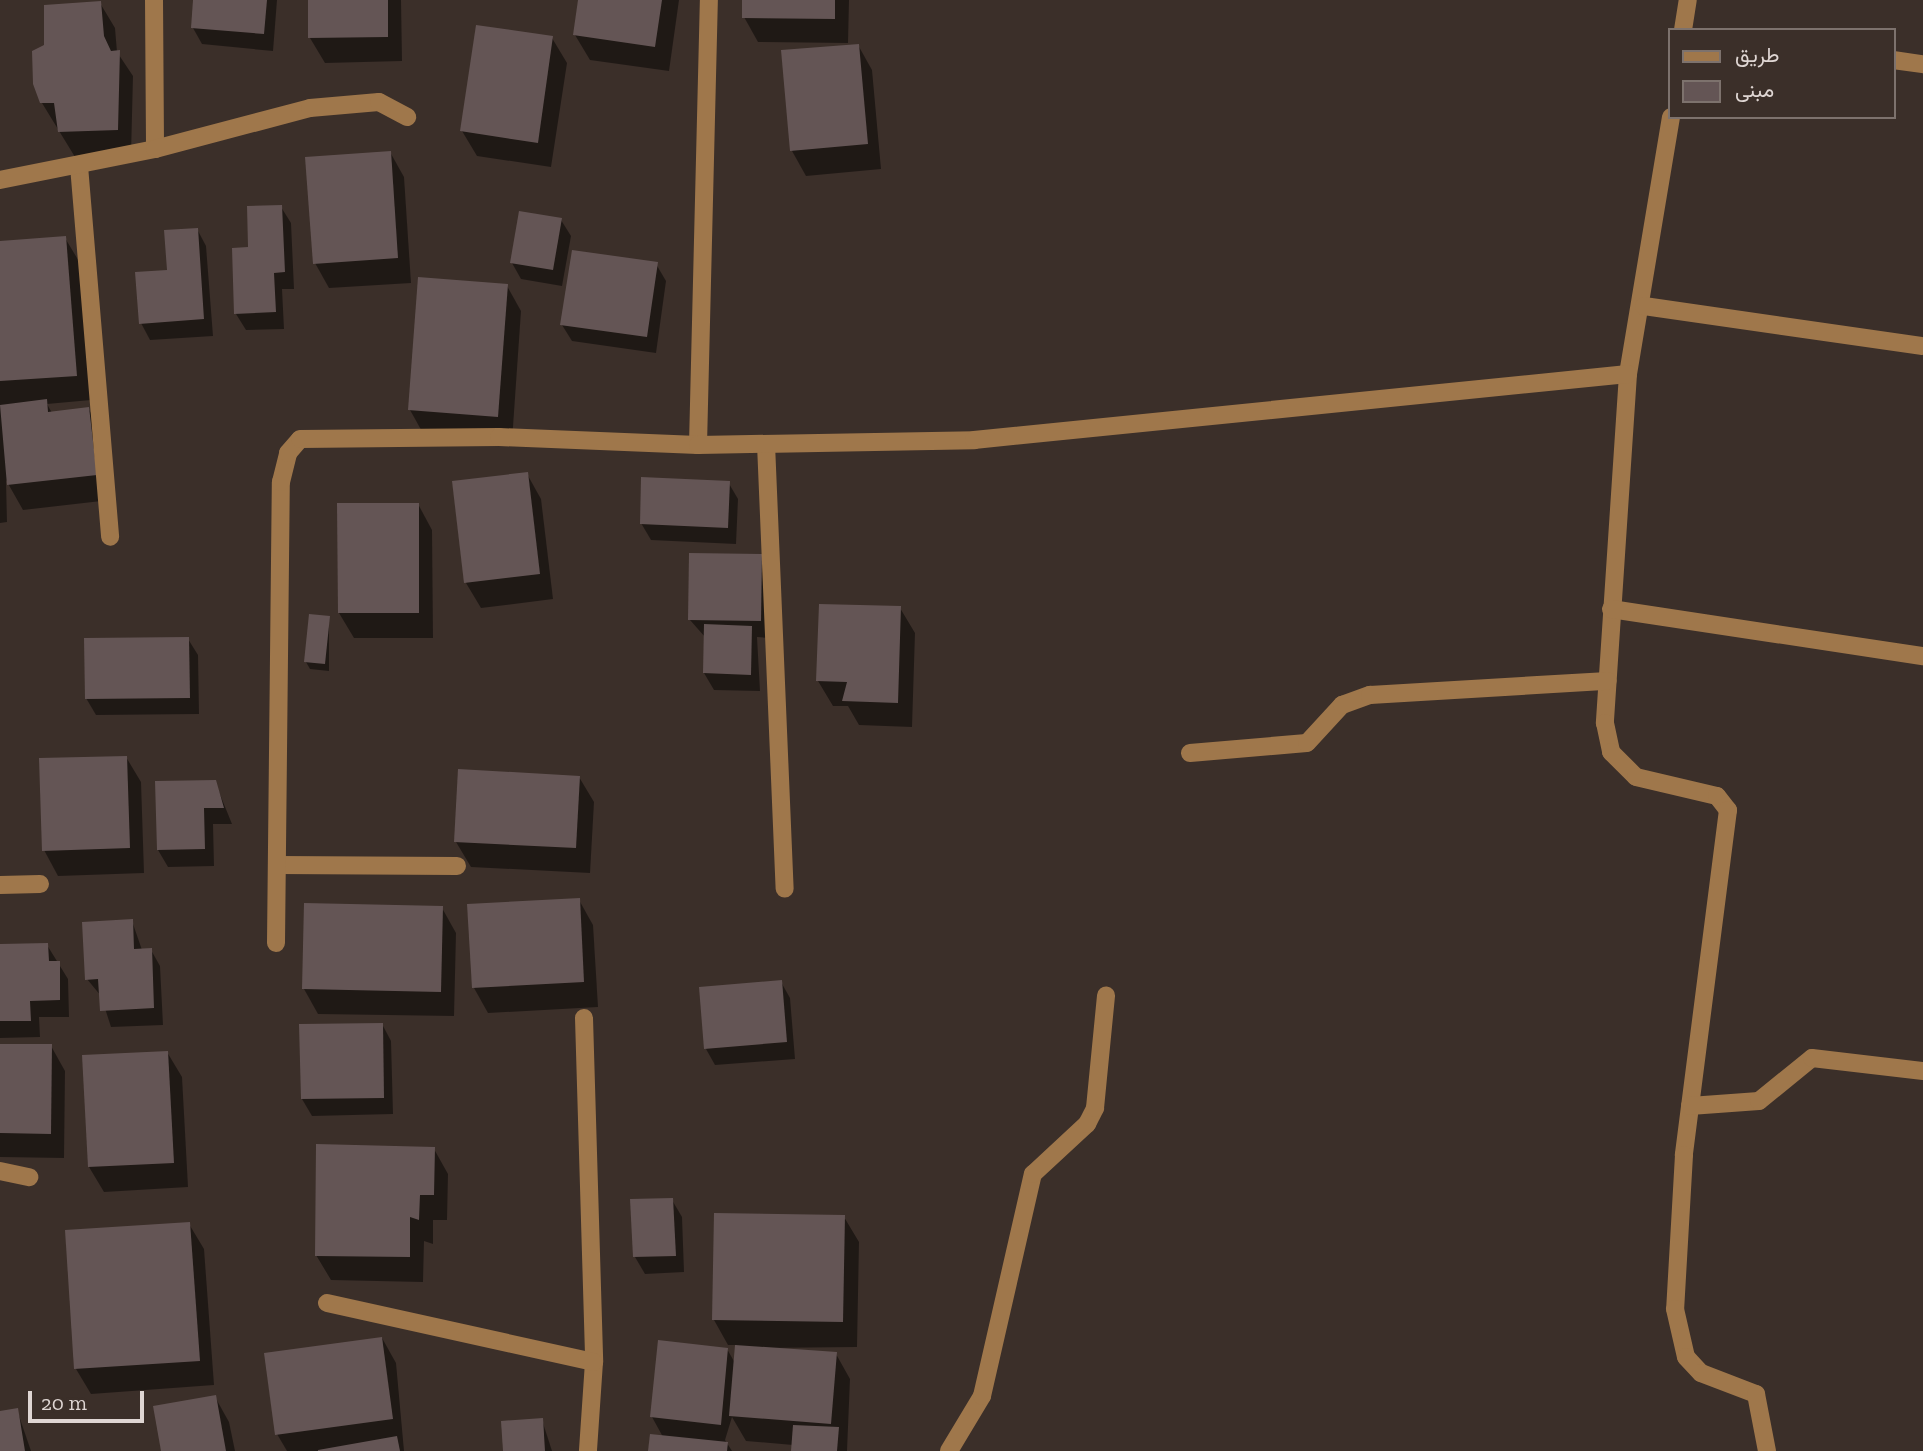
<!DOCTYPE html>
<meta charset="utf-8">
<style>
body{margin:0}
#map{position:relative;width:1923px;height:1451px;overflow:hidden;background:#3b2f29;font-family:"Zilla Slab",Vazirmatn,serif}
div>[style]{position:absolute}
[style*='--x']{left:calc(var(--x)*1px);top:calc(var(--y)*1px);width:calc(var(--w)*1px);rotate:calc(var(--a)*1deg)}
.shadow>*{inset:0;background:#0007}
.building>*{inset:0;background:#645555}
.minor>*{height:18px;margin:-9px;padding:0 9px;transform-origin:9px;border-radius:9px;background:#9f774b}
span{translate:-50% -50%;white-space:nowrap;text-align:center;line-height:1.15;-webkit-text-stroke:5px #3b2f29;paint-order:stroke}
.legend{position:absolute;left:1668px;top:28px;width:228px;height:91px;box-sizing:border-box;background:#3b2f29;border:2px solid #7d726d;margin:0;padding:9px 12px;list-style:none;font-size:21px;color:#dfd6d3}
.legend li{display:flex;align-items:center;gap:14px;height:35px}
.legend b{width:35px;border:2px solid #7d726d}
.scale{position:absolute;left:28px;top:1391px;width:116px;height:32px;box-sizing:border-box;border:4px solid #dfd6d3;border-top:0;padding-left:9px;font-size:21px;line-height:24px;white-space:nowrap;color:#dfd6d3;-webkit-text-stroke:5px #3b2f29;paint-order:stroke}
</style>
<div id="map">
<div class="shadow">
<i style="clip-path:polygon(195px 0,277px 0,273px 51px,202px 44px,193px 28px)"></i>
<i style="clip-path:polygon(310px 0,401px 0,402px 61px,325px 63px,310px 38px)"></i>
<i style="clip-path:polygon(580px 0,679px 0,669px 71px,590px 60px,575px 35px)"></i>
<i style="clip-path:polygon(744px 0,849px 0,848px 43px,758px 42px,744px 17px)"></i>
<i style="clip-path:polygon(100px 3px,115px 28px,117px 52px,133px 76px,131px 155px,75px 157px,42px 103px)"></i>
<i style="clip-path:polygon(552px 38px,567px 63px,551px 167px,477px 156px,462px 131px)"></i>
<i style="clip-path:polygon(858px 45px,872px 70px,881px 169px,806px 176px,792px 151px)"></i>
<i style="clip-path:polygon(390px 152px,404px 177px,411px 283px,329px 288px,315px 263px)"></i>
<i style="clip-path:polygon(281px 207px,291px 223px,294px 289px,282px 289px,284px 329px,246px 330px,236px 314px,250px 249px)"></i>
<i style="clip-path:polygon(561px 220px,571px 236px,562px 286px,521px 279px,512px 263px)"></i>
<i style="clip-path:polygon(197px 229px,206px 246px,213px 336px,150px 340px,141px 323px)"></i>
<i style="clip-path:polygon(65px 238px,80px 263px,91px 400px,47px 404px,52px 413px,88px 408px,103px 433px,110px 500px,23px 510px,6px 480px,7px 522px,0 523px,0 243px)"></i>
<i style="clip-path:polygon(656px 264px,666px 281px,656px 353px,572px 341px,562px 325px)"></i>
<i style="clip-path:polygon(507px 286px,521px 311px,512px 441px,424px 435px,410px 410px)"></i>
<i style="clip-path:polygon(527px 474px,541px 499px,553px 599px,481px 608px,466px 583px)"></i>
<i style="clip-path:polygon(728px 482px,738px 499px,736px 544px,651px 540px,641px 523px)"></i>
<i style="clip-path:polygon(418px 504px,432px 530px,433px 638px,354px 638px,339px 613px)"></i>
<i style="clip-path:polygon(761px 556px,771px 572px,770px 638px,757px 637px,760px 691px,714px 690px,704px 673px,705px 637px,690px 620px)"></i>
<i style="clip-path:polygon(900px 608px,915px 633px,912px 727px,859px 725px,848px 706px,833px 706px,818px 681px)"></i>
<i style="clip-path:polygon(329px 617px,329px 671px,310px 669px,306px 662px)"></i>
<i style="clip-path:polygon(188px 639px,198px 655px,199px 714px,96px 715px,86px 698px)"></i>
<i style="clip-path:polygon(126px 757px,141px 782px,144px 873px,58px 876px,44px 850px)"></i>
<i style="clip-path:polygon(579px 777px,594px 802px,590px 873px,471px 867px,456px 842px)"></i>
<i style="clip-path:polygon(215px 782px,232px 824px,213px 824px,214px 866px,168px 867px,158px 850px)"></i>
<i style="clip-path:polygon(579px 900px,593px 925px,598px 1007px,488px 1013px,474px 988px)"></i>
<i style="clip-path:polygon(442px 908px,456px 933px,454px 1016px,318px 1014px,304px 989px)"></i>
<i style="clip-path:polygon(132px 921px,142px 950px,151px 950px,160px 966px,163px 1025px,111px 1027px,101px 996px,87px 979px)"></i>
<i style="clip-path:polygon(47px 945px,68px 979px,69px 1017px,39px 1017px,40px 1037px,0 1038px,0 946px)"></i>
<i style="clip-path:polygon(781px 982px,790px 998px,795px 1059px,715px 1065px,706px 1049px)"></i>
<i style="clip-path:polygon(382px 1024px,391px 1041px,393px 1114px,312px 1116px,302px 1099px)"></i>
<i style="clip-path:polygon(0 1045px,51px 1046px,65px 1071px,64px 1158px,0 1157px)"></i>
<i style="clip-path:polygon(167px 1052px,182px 1077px,188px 1187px,104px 1192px,89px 1167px)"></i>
<i style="clip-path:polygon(434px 1149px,448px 1174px,447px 1220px,433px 1220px,433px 1244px,424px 1241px,423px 1282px,331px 1280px,316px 1255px)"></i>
<i style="clip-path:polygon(672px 1200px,682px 1217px,684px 1272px,645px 1274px,635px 1257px,632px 1201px)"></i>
<i style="clip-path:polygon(844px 1217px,859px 1242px,857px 1347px,759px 1348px,836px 1354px,850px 1379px,847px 1451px,793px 1451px,793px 1445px,746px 1441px,732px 1417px,725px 1440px,732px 1451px,650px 1451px,663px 1437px,652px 1417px,727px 1349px,735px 1363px,737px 1345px,728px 1345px,714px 1320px)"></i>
<i style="clip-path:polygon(189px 1224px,204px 1249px,214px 1385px,91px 1394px,76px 1369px)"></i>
<i style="clip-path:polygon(382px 1338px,396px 1363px,404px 1451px,287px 1451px,277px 1434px)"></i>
<i style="clip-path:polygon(215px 1397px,229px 1422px,235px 1451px,163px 1451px)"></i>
<i style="clip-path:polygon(17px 1410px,31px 1451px,0 1451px,0 1413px)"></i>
<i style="clip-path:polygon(542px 1420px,552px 1451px,504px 1451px)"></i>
</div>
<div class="building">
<i style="clip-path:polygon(193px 0,267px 0,264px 34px,191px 28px)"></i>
<i style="clip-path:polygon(308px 0,388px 0,388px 37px,308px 38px)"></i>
<i style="clip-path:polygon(578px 0,662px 0,655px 47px,573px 35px)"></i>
<i style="clip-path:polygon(742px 0,835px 0,835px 19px,742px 18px)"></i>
<i style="clip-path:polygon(101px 1px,104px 36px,111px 51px,120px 50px,118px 130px,58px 132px,54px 103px,40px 103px,33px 84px,32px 51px,44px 45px,44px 5px)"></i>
<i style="clip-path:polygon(476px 25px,553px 36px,538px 143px,460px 131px)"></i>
<i style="clip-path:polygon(859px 44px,868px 144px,790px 151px,781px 50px)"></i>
<i style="clip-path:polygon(391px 151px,398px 258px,313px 264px,305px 157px)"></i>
<i style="clip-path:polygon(282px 205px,285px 272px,274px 273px,276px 312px,234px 314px,232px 248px,248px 247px,247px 206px)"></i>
<i style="clip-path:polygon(519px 211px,562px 218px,553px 270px,510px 263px)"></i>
<i style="clip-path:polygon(198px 228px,204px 319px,139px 324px,135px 272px,167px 270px,164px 230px)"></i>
<i style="clip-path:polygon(66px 236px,77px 376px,0 381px,0 241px)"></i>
<i style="clip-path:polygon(572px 250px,658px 262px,647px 337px,560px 325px)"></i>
<i style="clip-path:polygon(418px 277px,508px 284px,498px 417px,408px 410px)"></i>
<i style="clip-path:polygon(47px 399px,48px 412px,89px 407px,97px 475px,7px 485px,0 405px)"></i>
<i style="clip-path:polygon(528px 472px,540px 574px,464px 583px,452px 481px)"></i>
<i style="clip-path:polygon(641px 477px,730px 481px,728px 528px,640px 524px)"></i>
<i style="clip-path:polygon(337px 503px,419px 503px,419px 613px,338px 613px)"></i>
<i style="clip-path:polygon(689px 553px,762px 554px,761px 621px,688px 620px)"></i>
<i style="clip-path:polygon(819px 604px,901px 606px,898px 703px,842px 701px,847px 682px,816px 681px)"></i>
<i style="clip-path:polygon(309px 614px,330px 616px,325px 664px,304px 662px)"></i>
<i style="clip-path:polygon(704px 624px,752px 626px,751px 675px,703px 673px)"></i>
<i style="clip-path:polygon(189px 637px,190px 698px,85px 699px,84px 638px)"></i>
<i style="clip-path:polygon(127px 756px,130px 848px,42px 851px,39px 758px)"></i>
<i style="clip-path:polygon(458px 769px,580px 776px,576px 848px,454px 842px)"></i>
<i style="clip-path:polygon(216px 780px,224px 808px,204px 808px,205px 849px,157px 850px,155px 781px)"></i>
<i style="clip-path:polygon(580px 898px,584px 982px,472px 988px,467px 904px)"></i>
<i style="clip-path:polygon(304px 903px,443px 906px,441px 992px,302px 989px)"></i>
<i style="clip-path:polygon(133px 919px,134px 949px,152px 948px,154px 1008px,100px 1011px,98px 979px,85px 980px,82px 922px)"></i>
<i style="clip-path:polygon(48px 943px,49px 961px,60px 961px,60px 1000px,30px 1001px,31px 1021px,0 1021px,0 944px)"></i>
<i style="clip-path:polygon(782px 980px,787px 1042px,704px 1049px,699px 987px)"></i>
<i style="clip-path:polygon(383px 1023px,384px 1098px,301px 1099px,299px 1024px)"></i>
<i style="clip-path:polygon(0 1044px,52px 1044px,51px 1134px,0 1133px)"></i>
<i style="clip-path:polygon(168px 1051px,174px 1163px,88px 1167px,82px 1055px)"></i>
<i style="clip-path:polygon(316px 1144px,435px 1147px,434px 1195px,420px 1195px,419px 1220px,410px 1217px,410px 1257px,315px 1256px)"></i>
<i style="clip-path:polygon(673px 1198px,676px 1256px,633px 1257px,630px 1199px)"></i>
<i style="clip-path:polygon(714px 1213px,845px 1215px,843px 1322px,712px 1320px)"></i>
<i style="clip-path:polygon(190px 1222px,200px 1361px,74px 1369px,65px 1230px)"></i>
<i style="clip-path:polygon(382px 1337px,393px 1419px,275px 1435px,264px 1353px)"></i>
<i style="clip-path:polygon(658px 1340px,728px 1348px,721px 1425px,650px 1417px)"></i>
<i style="clip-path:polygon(735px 1345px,837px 1352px,831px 1424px,729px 1416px)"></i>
<i style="clip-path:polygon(216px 1395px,226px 1451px,161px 1451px,153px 1406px)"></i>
<i style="clip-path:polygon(18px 1408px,25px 1451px,0 1451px,0 1411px)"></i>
<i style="clip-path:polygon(543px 1418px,545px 1451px,503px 1451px,501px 1421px)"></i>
<i style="clip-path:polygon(793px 1425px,839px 1427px,837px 1451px,791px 1451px)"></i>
<i style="clip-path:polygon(650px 1434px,728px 1442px,727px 1451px,648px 1451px)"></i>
<i style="clip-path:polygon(397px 1436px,400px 1451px,318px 1451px,318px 1450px)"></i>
</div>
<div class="minor">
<i style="--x:154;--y:0;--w:149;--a:89.6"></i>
<i style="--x:1683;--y:30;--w:30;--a:-81"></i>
<i style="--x:1893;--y:60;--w:30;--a:8"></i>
<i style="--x:1671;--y:117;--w:261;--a:99.5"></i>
<i style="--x:1628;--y:374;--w:350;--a:93.8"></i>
<i style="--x:1605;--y:723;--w:30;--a:78"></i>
<i style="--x:1611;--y:752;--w:35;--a:45"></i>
<i style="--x:1636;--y:777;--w:83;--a:13.2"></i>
<i style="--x:1717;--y:796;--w:18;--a:52"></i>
<i style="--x:1728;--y:810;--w:348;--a:97.3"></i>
<i style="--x:1684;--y:1155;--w:154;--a:93.3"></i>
<i style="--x:1675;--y:1309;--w:49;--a:77.1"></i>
<i style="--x:1686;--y:1357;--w:22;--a:47"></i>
<i style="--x:1701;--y:1373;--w:59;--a:20.9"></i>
<i style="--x:1756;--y:1394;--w:58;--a:79.1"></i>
<i style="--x:79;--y:166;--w:372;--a:85.2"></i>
<i style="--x:0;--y:180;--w:158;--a:-11.3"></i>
<i style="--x:155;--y:149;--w:160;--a:-14.8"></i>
<i style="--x:310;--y:108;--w:69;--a:-5"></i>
<i style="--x:379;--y:102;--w:32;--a:28"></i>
<i style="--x:1644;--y:306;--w:280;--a:8.2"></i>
<i style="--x:766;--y:444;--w:445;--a:87.6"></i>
<i style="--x:698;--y:445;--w:445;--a:-88.6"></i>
<i style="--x:1611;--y:609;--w:316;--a:8.6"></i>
<i style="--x:1190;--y:753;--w:117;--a:-4.9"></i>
<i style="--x:1307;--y:743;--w:52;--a:-47.4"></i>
<i style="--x:1342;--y:705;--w:30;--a:-20"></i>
<i style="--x:1370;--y:695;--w:238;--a:-3.4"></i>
<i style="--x:277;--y:865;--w:180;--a:0.3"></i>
<i style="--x:0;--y:885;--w:40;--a:-1.4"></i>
<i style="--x:276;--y:943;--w:461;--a:-89.4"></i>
<i style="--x:281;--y:482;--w:30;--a:-76"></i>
<i style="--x:288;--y:453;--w:18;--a:-49"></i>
<i style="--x:300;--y:439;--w:199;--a:-0.6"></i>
<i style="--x:499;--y:437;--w:199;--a:2.3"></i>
<i style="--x:698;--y:445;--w:276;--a:-1"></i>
<i style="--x:974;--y:440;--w:657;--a:-5.76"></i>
<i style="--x:584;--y:1018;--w:344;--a:88.3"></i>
<i style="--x:594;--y:1362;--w:89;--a:93.9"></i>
<i style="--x:1690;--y:1106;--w:69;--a:-4.1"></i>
<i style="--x:1759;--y:1101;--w:68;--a:-39.1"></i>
<i style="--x:1812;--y:1058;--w:112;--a:6.7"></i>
<i style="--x:0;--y:1171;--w:30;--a:12"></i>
<i style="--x:327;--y:1303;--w:273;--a:12.5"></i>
<i style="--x:949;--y:1451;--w:64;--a:-59"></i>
<i style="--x:982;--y:1396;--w:228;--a:-77.1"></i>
<i style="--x:1033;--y:1174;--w:74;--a:-42.8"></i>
<i style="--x:1087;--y:1124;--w:18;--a:-63"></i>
<i style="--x:1095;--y:1108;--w:113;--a:-84.4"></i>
</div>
<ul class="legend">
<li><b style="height:9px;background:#9f774b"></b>طريق</li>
<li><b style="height:19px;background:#645555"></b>مبنى</li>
</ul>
<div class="scale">20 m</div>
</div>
